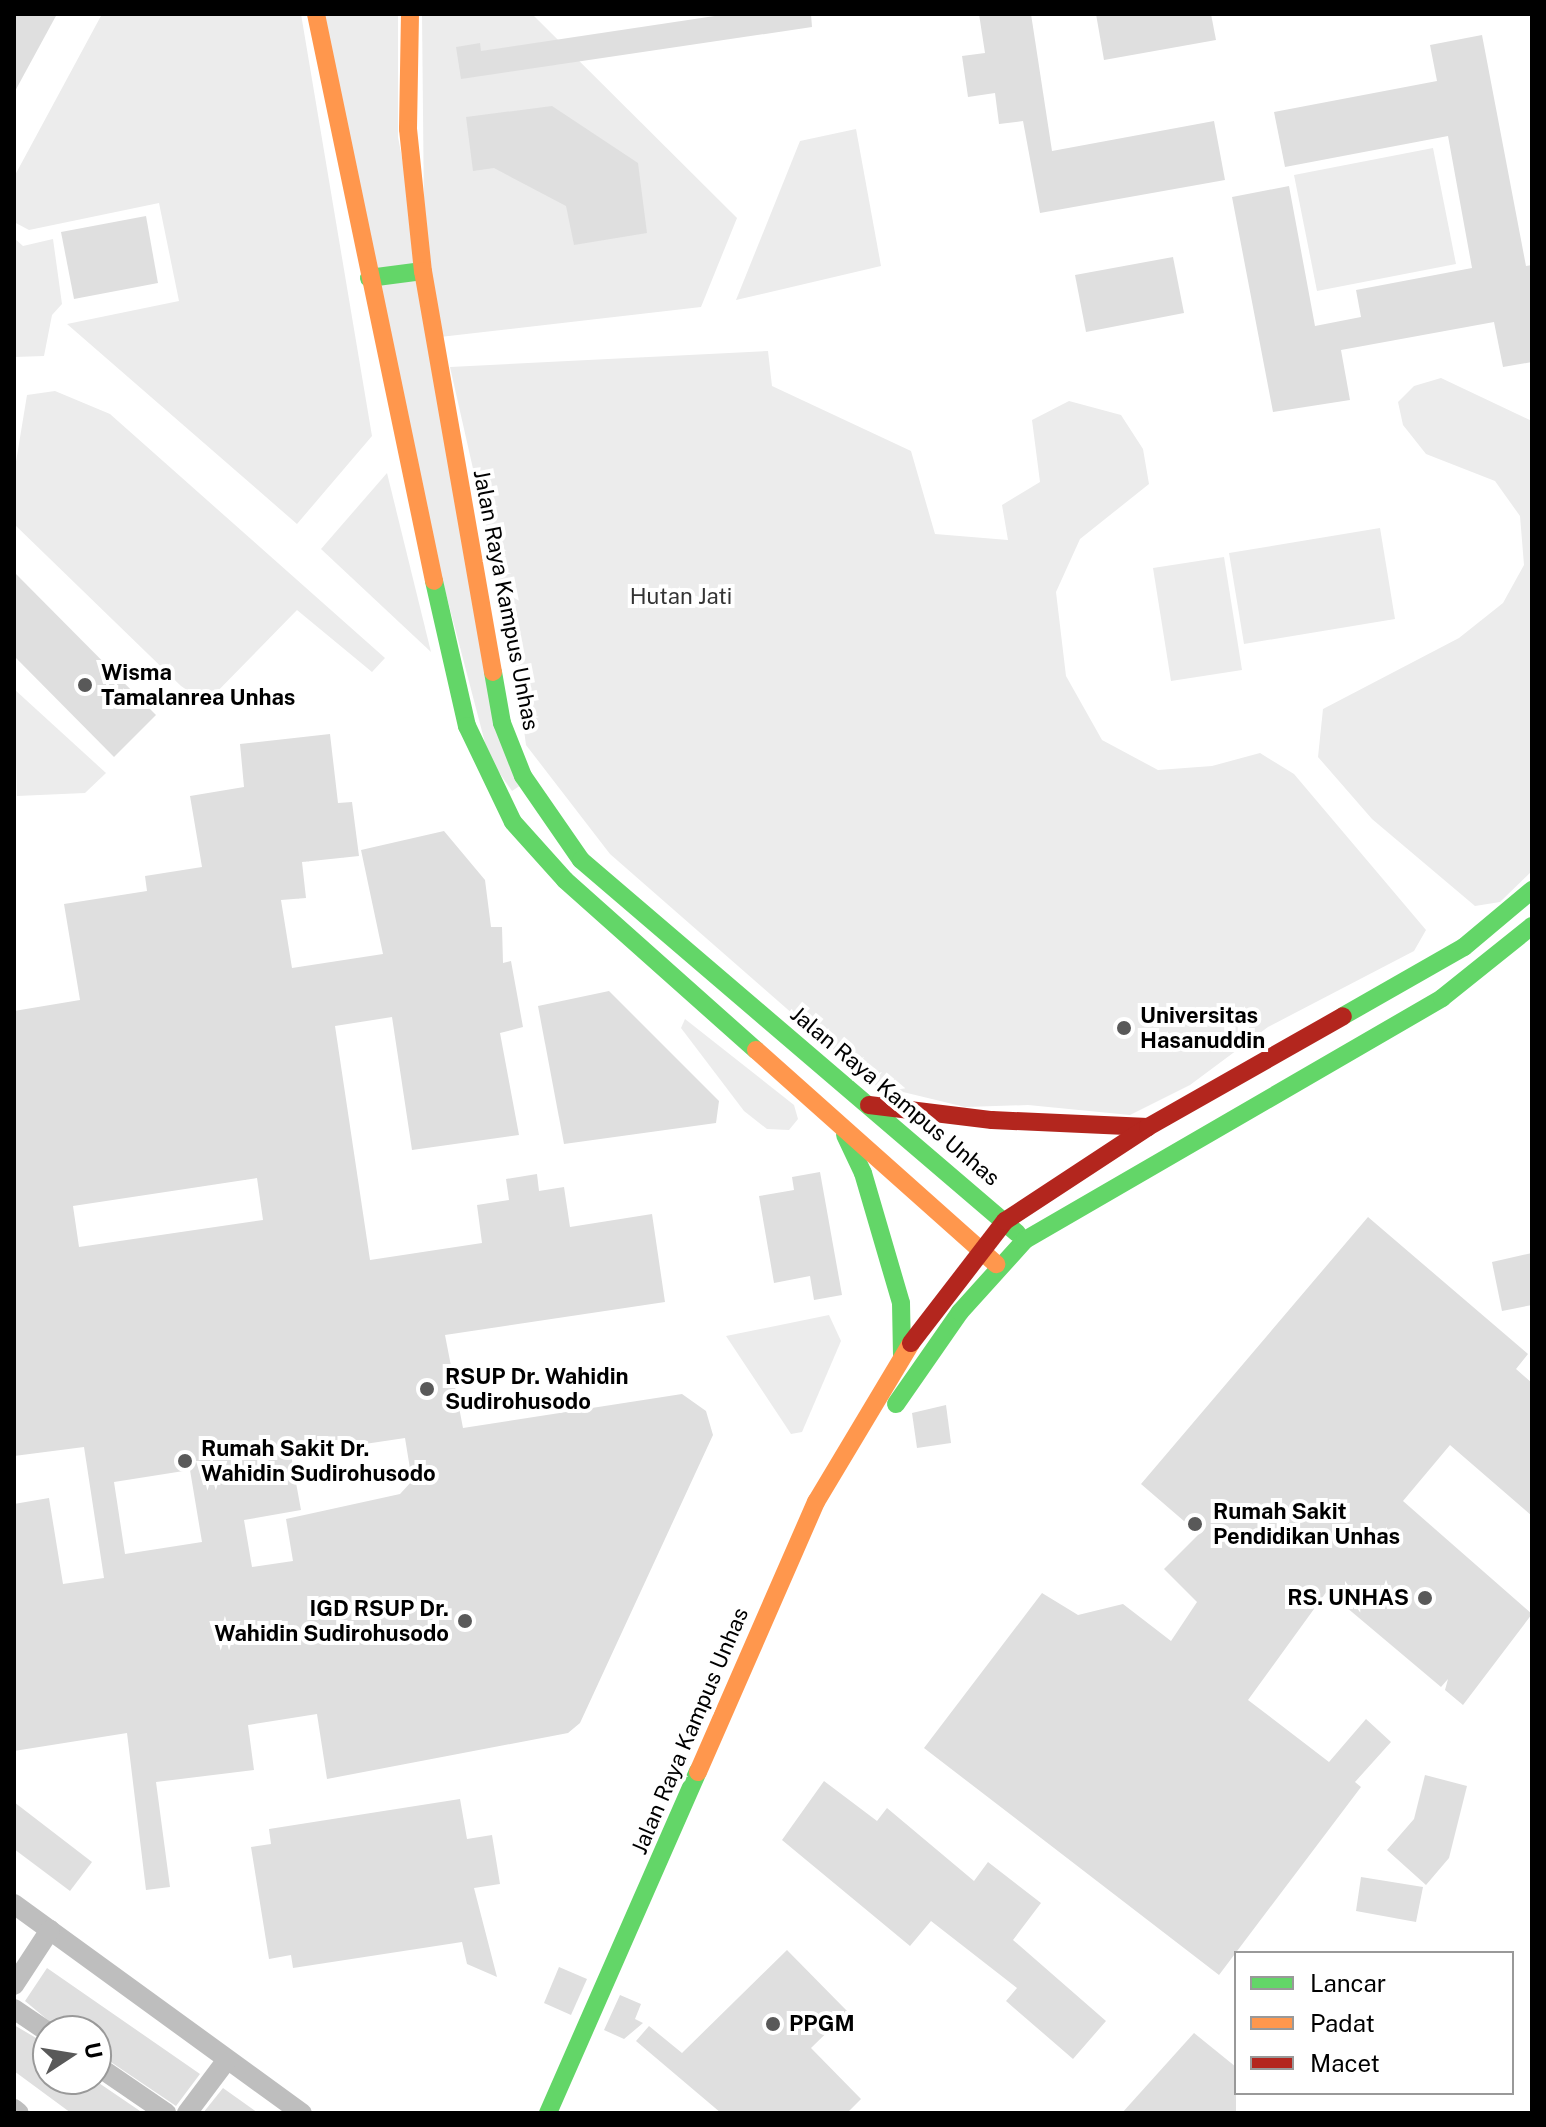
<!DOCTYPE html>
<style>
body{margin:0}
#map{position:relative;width:1546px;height:2127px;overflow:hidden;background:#fff;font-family:"Public Sans",sans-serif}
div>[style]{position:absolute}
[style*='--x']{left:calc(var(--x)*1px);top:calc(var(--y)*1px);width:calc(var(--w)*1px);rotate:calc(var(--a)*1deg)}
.green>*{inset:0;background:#ececec}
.building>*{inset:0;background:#dfdfdf}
.street>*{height:20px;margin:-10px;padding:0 10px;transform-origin:10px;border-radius:10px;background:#bebebe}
.fast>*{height:18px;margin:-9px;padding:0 9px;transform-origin:9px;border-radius:9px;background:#63d668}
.slow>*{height:18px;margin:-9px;padding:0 9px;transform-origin:9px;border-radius:9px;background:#ff974d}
.jam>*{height:18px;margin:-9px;padding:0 9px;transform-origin:9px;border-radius:9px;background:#b3261e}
.dots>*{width:22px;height:22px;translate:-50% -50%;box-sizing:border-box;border:4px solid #fff;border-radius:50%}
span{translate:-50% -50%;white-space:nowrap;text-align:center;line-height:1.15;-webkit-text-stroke:8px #fff;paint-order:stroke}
.park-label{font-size:22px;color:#333}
.street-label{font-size:22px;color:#000}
.poi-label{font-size:22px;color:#000;font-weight:700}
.left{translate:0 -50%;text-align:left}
.right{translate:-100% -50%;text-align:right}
.frame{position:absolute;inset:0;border:16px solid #000;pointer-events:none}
.legend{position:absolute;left:1234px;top:1951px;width:280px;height:144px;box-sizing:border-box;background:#fff;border:2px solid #999;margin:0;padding:10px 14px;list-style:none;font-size:24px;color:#000}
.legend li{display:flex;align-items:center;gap:16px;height:40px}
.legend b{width:40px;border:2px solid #999}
.north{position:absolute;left:32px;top:2015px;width:80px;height:80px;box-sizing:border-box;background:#fff;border:2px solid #999;border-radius:50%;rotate:78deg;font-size:22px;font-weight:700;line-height:32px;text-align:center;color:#000}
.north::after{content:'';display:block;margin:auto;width:28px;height:36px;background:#595959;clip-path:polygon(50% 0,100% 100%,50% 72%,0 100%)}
</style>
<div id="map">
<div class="green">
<i style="clip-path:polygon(102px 14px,301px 14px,372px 436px,297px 524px,67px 324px,179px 301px,159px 203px,29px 230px,14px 222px,14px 177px)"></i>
<i style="clip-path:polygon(324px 14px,398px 14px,398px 137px,521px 785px,512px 791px,489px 758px,440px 571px)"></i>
<i style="clip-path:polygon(422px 14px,532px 14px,737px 218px,701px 307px,440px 337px,424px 211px)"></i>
<i style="clip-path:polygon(856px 129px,881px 266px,736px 300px,800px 141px)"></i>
<i style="clip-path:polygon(1433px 148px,1456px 264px,1317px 291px,1294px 175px)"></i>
<i style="clip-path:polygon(14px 238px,23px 246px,53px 239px,62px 304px,52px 315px,44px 356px,14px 357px)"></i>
<i style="clip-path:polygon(768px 351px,772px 386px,911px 451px,935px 534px,1008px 540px,1002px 505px,1040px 482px,1032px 420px,1069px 401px,1121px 415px,1143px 449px,1149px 484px,1080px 539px,1056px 592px,1066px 676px,1102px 740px,1158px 770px,1212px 766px,1260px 753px,1294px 774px,1426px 930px,1414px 951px,1268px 1027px,1190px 1085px,1130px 1115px,1028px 1105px,965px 1107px,874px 1085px,610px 854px,526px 745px,512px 641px,450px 367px)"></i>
<i style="clip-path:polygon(1441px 378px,1532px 421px,1532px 871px,1500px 902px,1475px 906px,1372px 819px,1318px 757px,1323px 709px,1459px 638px,1503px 603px,1524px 565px,1520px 516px,1495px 481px,1426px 454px,1403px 425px,1398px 402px,1414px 386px)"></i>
<i style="clip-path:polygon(55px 391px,110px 414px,385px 658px,372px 672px,297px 610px,206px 703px,181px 686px,14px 524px,14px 474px,27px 395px)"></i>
<i style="clip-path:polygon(387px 473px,431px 652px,321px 549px)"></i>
<i style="clip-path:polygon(1380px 528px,1395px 619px,1244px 644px,1229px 553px)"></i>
<i style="clip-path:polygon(1224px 557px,1242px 670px,1171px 681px,1153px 568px)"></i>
<i style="clip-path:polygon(14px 689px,106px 773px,85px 793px,17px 796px)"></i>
<i style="clip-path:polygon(685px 1019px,794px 1105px,798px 1119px,789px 1130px,767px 1129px,744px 1111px,681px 1028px)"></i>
<i style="clip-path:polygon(829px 1315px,841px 1341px,802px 1432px,791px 1434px,726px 1336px)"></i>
</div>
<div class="building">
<i style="clip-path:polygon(14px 14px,57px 14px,14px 93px)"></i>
<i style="clip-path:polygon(728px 14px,811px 14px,812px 27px,461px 79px,456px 47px,480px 43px,481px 51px)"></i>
<i style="clip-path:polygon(979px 14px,1031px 14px,1052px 151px,1214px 121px,1225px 180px,1040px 213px,1023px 121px,999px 124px,995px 93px,968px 97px,962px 56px,985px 53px)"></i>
<i style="clip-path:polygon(1096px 14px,1211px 14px,1216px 40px,1104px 60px)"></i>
<i style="clip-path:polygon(1482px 35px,1526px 266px,1532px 265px,1532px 362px,1503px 367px,1494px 322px,1341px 350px,1350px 400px,1273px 412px,1232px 197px,1289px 186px,1315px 326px,1361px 317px,1356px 290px,1472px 268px,1448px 136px,1285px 167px,1274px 112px,1437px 81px,1430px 45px)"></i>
<i style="clip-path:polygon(552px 106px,638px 163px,647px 233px,574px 245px,566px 206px,494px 168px,473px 171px,466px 117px)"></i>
<i style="clip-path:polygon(146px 216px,158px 283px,74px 299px,61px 232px)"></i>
<i style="clip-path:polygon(1173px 257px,1184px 313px,1086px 332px,1075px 275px)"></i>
<i style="clip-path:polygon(14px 572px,156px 715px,114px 757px,14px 656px)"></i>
<i style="clip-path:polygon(evenodd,330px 734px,338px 803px,352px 802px,359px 856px,302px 862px,306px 898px,281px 900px,292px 968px,383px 954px,361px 850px,444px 831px,485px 880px,491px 927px,502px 927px,503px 963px,511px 961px,523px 1027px,500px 1033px,519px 1135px,412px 1150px,392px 1017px,335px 1026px,370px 1260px,482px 1243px,477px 1205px,509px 1200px,506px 1179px,537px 1174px,539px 1191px,564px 1187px,570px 1227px,652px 1214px,665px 1302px,445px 1335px,463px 1428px,682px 1394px,706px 1411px,713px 1435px,580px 1723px,568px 1733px,327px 1779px,317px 1714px,248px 1725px,254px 1770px,156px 1782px,170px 1887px,146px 1890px,127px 1733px,14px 1751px,14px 1504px,49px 1498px,63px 1584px,104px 1578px,84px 1447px,14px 1456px,14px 1011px,80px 1000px,64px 904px,147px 891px,145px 876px,202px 867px,190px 796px,244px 787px,240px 744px,330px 734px,257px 1178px,263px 1220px,79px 1247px,73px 1206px,257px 1178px,330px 734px,405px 1438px,412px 1481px,400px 1494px,286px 1519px,293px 1561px,252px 1567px,244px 1520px,301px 1510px,291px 1455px,405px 1438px,330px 734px,190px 1470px,202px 1542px,125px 1554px,114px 1482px,190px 1470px)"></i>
<i style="clip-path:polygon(609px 991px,719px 1101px,716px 1123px,564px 1144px,538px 1006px)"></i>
<i style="clip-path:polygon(820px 1172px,842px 1295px,814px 1300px,810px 1276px,774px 1283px,759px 1196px,794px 1190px,792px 1177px)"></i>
<i style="clip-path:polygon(1368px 1217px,1528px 1354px,1516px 1369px,1532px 1383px,1532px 1516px,1450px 1445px,1403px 1501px,1532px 1614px,1463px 1705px,1445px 1690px,1448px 1679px,1441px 1687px,1327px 1591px,1248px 1700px,1329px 1762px,1366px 1719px,1391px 1742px,1355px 1782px,1361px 1787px,1219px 1975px,924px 1748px,1042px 1593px,1078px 1615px,1123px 1604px,1171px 1641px,1197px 1602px,1164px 1569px,1199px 1534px,1141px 1484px)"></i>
<i style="clip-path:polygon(1532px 1253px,1532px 1305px,1502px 1311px,1492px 1262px)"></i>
<i style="clip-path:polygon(946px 1405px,951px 1443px,917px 1448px,912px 1413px)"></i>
<i style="clip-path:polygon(1425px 1775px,1467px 1786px,1449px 1858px,1426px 1885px,1387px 1850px,1414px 1819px)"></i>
<i style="clip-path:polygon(824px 1781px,877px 1821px,887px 1808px,974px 1881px,988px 1862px,1041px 1903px,1013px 1940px,1106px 2021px,1073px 2059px,1006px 2001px,1017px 1988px,931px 1921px,910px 1946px,782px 1840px)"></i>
<i style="clip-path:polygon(460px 1799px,467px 1839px,492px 1835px,500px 1884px,474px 1888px,497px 1977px,467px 1964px,462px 1942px,293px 1968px,291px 1955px,269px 1959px,251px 1847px,271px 1844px,269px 1829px)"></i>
<i style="clip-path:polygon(14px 1802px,92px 1862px,70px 1891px,14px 1849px)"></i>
<i style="clip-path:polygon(1361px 1877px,1423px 1887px,1416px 1922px,1356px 1911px)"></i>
<i style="clip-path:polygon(787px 1950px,848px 2012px,811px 2048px,861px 2099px,847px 2113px,721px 2113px,636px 2041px,649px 2026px,682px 2053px)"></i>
<i style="clip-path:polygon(559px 1967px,587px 1979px,571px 2015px,544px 2003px)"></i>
<i style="clip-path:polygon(47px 1968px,200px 2074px,176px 2106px,96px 2052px,96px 2031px,61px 2031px,25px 2001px)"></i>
<i style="clip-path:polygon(620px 1995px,641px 2004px,635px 2019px,643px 2023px,624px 2039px,604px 2030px)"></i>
<i style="clip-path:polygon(14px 2025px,48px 2045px,48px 2079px,93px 2079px,143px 2113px,71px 2113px,14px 2071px)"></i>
<i style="clip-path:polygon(1194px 2033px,1236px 2067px,1236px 2113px,1122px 2113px)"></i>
<i style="clip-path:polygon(223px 2088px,258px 2113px,203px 2113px)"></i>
</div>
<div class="street">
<i style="--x:14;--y:1904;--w:356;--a:36"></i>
<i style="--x:14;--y:1985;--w:66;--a:-56.8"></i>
<i style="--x:14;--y:2009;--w:41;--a:34.1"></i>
<i style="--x:96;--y:2065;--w:85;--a:34.4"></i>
<i style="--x:14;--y:2109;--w:6;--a:39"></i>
<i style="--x:187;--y:2113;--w:65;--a:-53.1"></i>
</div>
<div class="fast">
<i style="--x:369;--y:278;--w:54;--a:-7.4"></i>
<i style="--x:434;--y:581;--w:149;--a:77.2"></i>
<i style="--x:467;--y:726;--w:106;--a:64.4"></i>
<i style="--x:513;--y:822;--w:78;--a:48.1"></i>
<i style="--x:565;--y:880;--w:256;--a:41.7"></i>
<i style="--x:493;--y:672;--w:52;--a:80"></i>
<i style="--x:502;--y:723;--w:57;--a:68.4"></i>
<i style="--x:523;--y:776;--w:102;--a:55.4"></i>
<i style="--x:581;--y:860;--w:574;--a:40.55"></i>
<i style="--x:1343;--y:1016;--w:139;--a:-29.7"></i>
<i style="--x:1464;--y:947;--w:89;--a:-40"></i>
<i style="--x:845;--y:1135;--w:42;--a:64.7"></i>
<i style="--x:863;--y:1173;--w:135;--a:73.7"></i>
<i style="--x:901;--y:1303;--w:52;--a:88.9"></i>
<i style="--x:896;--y:1404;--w:112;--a:-55.2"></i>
<i style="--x:960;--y:1312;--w:97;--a:-47.9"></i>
<i style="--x:1025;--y:1240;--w:482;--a:-30.1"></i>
<i style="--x:1442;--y:998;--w:115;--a:-38.7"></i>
<i style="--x:548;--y:2113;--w:373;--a:-66.3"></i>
</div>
<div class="slow">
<i style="--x:316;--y:14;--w:579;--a:78.24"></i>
<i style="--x:410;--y:14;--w:115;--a:91"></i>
<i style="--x:408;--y:129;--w:143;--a:84"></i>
<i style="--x:423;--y:271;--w:407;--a:80.1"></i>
<i style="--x:756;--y:1050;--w:322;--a:41.7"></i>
<i style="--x:698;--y:1772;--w:295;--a:-66.4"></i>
<i style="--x:816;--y:1502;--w:185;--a:-59.1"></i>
</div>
<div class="jam">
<i style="--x:869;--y:1105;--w:124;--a:7"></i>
<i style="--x:992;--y:1120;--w:156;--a:2.6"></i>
<i style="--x:911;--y:1343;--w:154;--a:-52.4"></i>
<i style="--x:1005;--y:1221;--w:171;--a:-33.3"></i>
<i style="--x:1148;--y:1127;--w:224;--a:-29.6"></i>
</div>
<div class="dots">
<i style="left:85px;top:685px;background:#595959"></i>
<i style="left:1124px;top:1028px;background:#595959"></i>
<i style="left:427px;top:1389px;background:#595959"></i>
<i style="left:185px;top:1461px;background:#595959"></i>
<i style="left:1195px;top:1524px;background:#595959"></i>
<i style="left:1425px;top:1598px;background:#595959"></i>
<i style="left:465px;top:1621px;background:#595959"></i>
<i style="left:773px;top:2024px;background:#595959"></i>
</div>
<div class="park-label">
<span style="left:681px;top:597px">Hutan Jati</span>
</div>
<div class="street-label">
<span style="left:506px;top:600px;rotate:79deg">Jalan Raya Kampus Unhas</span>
<span style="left:895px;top:1096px;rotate:40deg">Jalan Raya Kampus Unhas</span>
<span style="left:690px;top:1731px;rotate:-67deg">Jalan Raya Kampus Unhas</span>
</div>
<div class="poi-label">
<span class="left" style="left:101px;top:685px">Wisma<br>Tamalanrea Unhas</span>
<span class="left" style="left:1140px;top:1028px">Universitas<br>Hasanuddin</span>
<span class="left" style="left:445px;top:1389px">RSUP Dr. Wahidin<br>Sudirohusodo</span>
<span class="left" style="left:201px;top:1461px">Rumah Sakit Dr.<br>Wahidin Sudirohusodo</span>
<span class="left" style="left:1213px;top:1524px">Rumah Sakit<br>Pendidikan Unhas</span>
<span class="right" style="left:1409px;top:1598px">RS. UNHAS</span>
<span class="right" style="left:449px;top:1621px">IGD RSUP Dr.<br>Wahidin Sudirohusodo</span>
<span class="left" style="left:789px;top:2024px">PPGM</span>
</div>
<div class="frame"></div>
<ul class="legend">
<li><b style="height:10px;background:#63d668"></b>Lancar</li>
<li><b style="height:10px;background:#ff974d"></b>Padat</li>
<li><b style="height:10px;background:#b3261e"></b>Macet</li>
</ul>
<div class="north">U</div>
</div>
